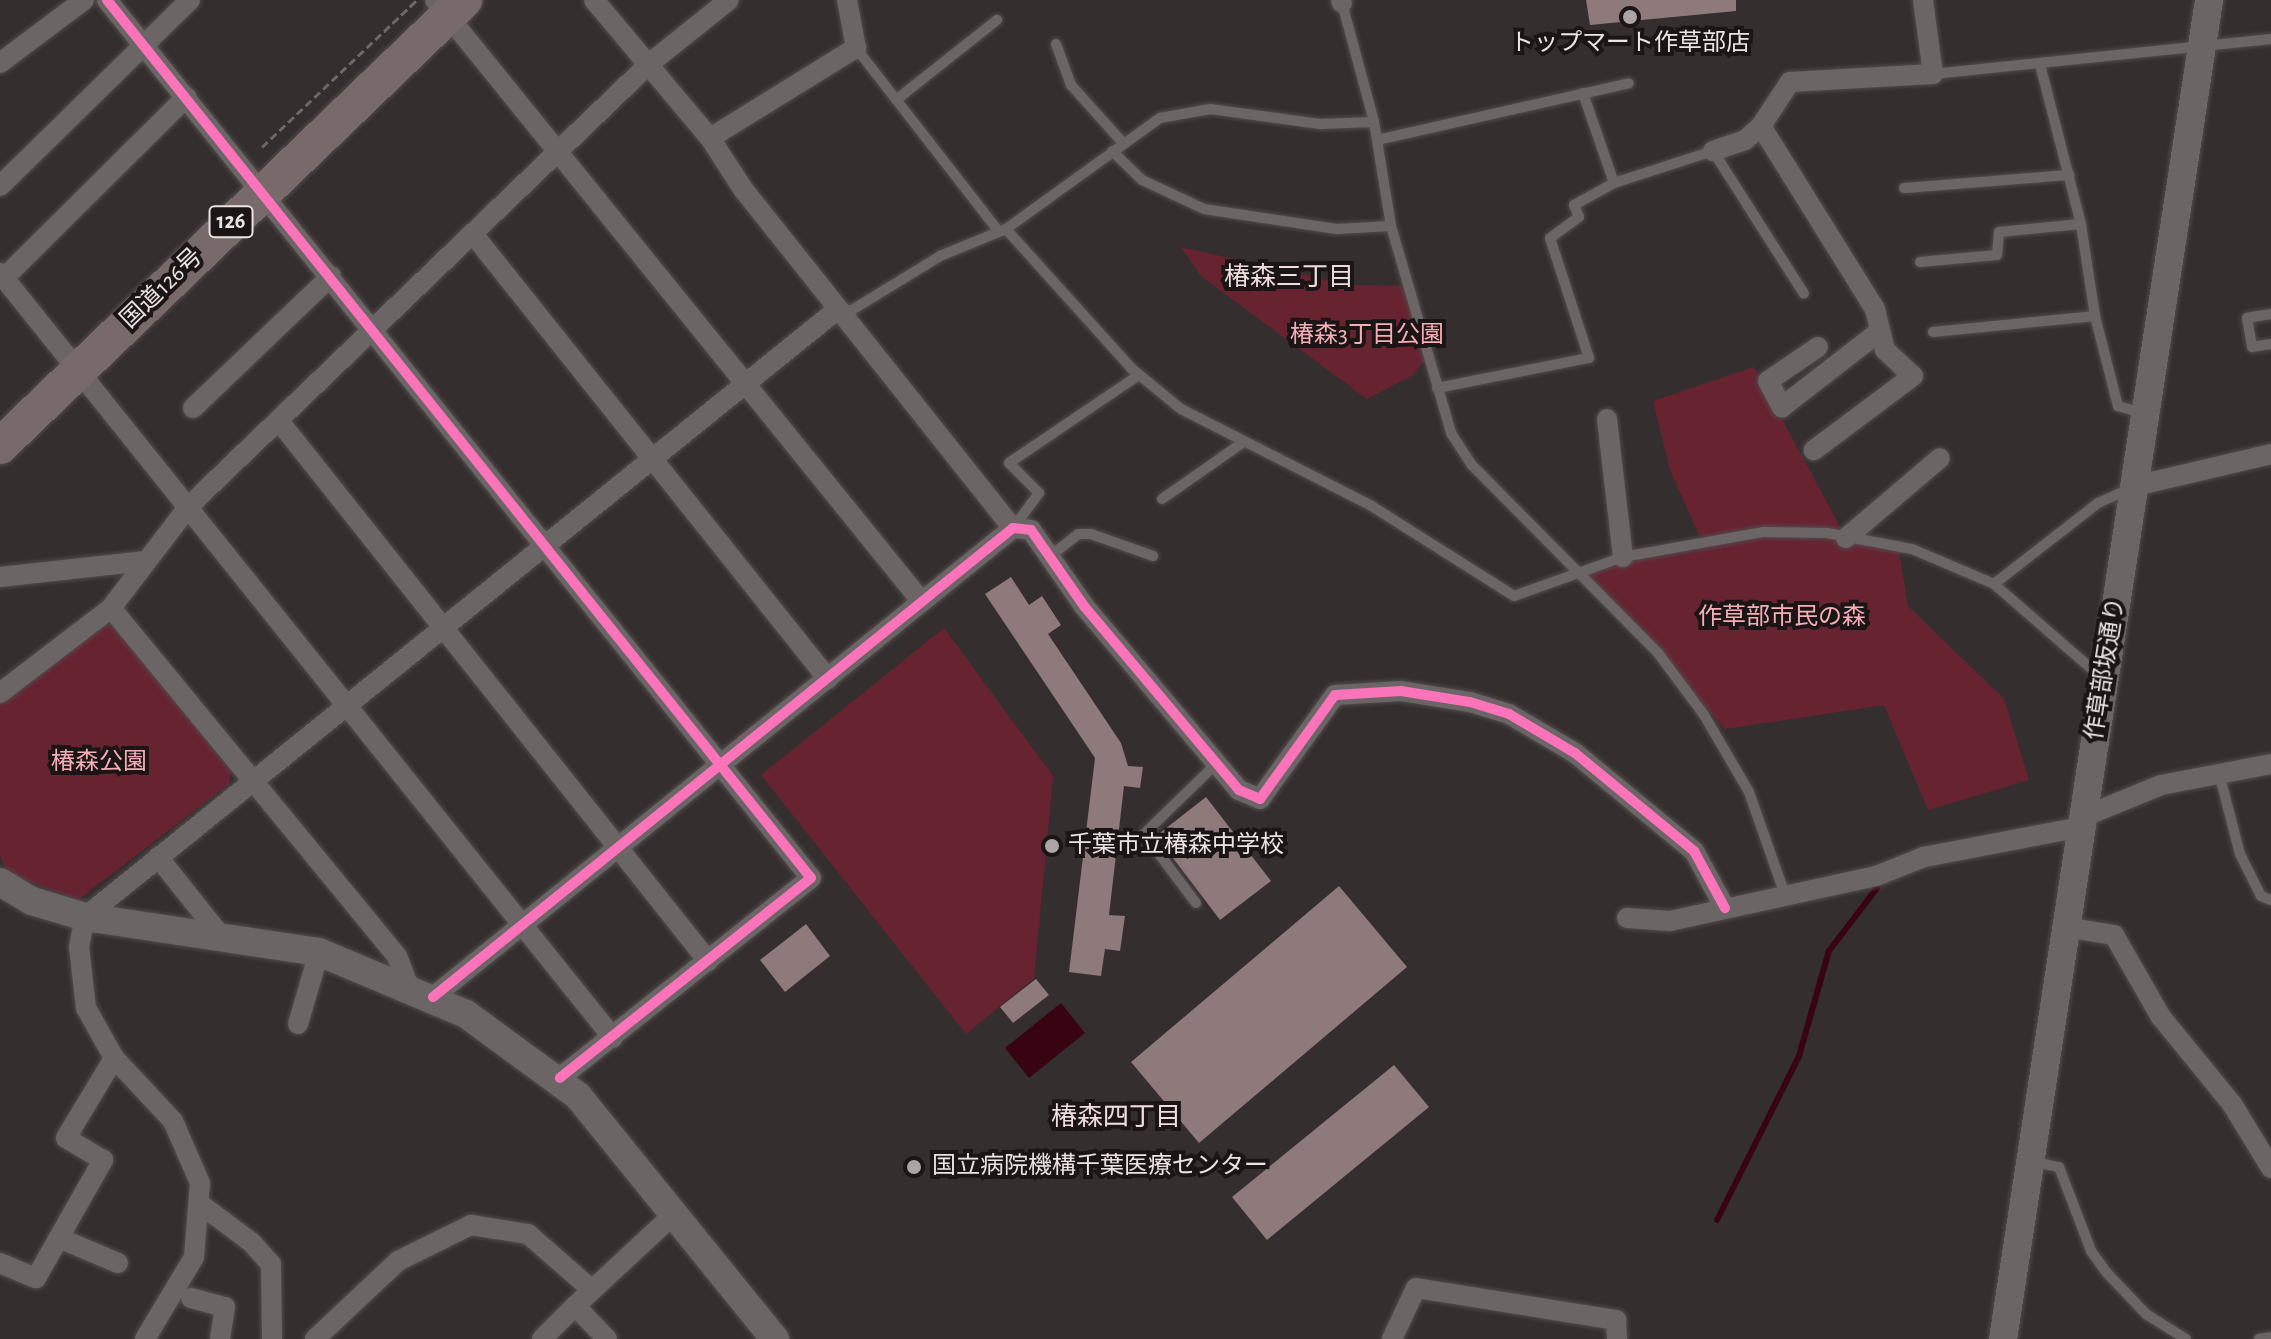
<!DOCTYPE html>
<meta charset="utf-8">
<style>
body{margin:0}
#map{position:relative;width:2271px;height:1339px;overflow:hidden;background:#352e2f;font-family:"Alegreya Sans","Noto Sans JP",sans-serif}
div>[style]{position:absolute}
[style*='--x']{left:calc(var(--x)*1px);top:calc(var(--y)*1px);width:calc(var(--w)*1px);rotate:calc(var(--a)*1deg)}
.green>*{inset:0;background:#682331}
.water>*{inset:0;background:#380411}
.stream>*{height:6px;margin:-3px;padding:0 3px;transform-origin:3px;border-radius:3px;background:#380411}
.building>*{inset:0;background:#8e797b}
.path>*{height:3px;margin-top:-1.5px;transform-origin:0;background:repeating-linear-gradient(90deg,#6c6868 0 8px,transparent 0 12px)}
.roads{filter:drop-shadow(0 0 2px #524c4c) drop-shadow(0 0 2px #524c4c)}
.lane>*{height:10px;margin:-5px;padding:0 5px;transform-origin:5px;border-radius:5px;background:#6b6566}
.street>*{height:20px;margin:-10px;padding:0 10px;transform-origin:10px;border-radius:10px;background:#6b6566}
.secondary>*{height:28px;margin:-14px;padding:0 14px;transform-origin:14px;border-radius:14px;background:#6b6566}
.highway>*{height:36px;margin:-18px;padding:0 18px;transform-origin:18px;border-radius:18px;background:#786a6b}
.cycleway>*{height:10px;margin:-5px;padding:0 5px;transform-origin:5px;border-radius:5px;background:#fb73b8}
.dots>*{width:22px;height:22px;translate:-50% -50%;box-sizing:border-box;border:4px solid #1b1516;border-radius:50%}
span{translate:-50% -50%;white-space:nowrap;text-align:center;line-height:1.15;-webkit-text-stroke:8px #1b1516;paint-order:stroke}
.shield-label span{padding:2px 6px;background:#1b1516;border:2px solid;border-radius:6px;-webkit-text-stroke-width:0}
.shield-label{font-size:22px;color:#ece3e3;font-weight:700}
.poi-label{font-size:24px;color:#ece3e3}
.left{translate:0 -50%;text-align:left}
.street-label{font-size:24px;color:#ece3e3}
.park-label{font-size:24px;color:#f6aeb5}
.neighbourhood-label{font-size:26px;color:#eedcde}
</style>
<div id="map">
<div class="green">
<i style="clip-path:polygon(1181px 247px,1347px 285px,1405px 286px,1425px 359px,1413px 375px,1367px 399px,1201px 276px)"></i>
<i style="clip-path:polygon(1754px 367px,1846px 538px,1899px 551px,1908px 606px,2004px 699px,2029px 780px,1928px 810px,1884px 705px,1725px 729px,1588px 578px,1588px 569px,1705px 548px,1670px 470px,1653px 401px)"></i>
<i style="clip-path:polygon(96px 624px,115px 626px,231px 771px,229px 784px,78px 900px,6px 872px,0 854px,0 702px)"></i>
<i style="clip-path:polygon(944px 628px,1053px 776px,1034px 978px,966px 1034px,761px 775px)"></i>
</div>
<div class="water">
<i style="clip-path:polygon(1061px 1003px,1085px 1033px,1029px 1078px,1005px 1048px)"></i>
</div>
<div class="stream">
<i style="--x:1717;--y:1220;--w:183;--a:-63.4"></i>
<i style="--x:1799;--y:1056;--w:109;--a:-74.1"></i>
<i style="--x:1829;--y:951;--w:79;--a:-52.7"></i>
</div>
<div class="building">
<i style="clip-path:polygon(1586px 0,1736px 0,1736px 11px,1590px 25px)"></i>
<i style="clip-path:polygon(1011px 577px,1029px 605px,1042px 596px,1061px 625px,1048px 634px,1121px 743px,1128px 766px,1143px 767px,1140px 788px,1124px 786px,1109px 915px,1125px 916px,1120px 951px,1105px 949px,1101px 976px,1069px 972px,1095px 758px,985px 594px)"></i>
<i style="clip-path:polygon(1206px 797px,1271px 881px,1220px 920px,1156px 836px)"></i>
<i style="clip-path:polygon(1339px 886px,1407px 967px,1199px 1143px,1131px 1062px)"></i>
<i style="clip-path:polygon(806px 924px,830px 956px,785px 992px,760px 960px)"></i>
<i style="clip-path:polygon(1036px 979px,1049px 995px,1013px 1023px,1000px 1007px)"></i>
<i style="clip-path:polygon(1394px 1065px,1429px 1107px,1267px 1240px,1232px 1197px)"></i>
</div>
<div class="path">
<i style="--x:262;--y:147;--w:214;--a:-43.5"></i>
</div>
<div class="roads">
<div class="lane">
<i style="--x:1342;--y:3;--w:123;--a:74.9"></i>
<i style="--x:1374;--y:122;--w:105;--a:80.7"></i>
<i style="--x:1391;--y:226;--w:216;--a:73.8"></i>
<i style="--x:1451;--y:433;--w:38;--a:57"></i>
<i style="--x:1472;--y:465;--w:264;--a:45.3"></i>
<i style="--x:1658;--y:653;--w:77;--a:53.4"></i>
<i style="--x:1704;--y:715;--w:89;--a:59.7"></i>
<i style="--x:1749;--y:792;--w:109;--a:70.7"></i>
<i style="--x:1056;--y:44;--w:44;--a:69.9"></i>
<i style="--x:1071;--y:85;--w:78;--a:48.1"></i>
<i style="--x:856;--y:48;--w:229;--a:52.1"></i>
<i style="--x:1933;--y:74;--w:340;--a:-5.9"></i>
<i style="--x:1583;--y:93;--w:95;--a:71"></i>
<i style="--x:1614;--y:183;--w:104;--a:-17.9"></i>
<i style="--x:1713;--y:151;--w:169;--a:57.5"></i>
<i style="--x:896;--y:100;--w:129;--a:-38.4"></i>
<i style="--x:1377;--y:140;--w:258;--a:-12.7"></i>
<i style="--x:1112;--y:151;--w:42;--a:44"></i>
<i style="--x:1142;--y:180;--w:68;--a:25.1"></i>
<i style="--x:1204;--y:209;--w:134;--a:8.6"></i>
<i style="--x:1337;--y:229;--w:54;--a:-3.2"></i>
<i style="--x:1904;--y:188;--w:166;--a:-4.5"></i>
<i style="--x:1006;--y:229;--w:187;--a:48"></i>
<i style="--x:1131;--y:368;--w:65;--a:39.4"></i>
<i style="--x:1181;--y:409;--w:212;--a:26.9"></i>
<i style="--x:1370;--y:505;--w:170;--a:32.3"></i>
<i style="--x:1514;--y:596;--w:116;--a:-19.7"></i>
<i style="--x:1623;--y:557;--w:143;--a:-10.1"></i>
<i style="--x:1764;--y:532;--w:63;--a:0.9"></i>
<i style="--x:1827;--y:533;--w:86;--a:10.7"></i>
<i style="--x:1912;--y:549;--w:89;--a:23.1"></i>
<i style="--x:1994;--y:584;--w:142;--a:41"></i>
<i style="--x:1920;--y:262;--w:77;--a:-5.2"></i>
<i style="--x:1997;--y:255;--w:23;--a:-85"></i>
<i style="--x:1999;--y:232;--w:82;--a:-5.6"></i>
<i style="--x:839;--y:310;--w:13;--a:0"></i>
<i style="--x:852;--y:310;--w:103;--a:-31.5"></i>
<i style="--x:940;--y:256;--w:71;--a:-22.2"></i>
<i style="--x:1006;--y:229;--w:190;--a:-35.8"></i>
<i style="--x:1160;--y:118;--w:51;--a:-10.2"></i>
<i style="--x:1210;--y:109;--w:111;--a:7.8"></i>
<i style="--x:1320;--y:124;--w:54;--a:-2.1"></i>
<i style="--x:2271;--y:314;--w:24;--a:171"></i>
<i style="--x:2247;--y:318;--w:29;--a:80"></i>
<i style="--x:2252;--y:347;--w:19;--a:-9"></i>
<i style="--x:2095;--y:316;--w:93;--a:75.7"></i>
<i style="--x:2118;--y:406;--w:25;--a:16"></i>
<i style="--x:1933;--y:332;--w:163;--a:-5.6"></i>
<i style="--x:2095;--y:316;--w:93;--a:-98.7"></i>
<i style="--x:2081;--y:224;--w:165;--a:-104.4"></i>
<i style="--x:1437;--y:388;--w:155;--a:-11.2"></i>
<i style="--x:1589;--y:358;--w:126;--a:-108"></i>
<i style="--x:1550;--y:238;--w:36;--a:-36"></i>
<i style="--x:1579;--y:217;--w:13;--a:-113"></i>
<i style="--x:1574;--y:205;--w:46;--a:-28.8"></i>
<i style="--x:1162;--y:499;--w:98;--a:-35"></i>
<i style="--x:1013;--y:528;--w:44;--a:-53.4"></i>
<i style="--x:1039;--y:493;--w:42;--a:-135"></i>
<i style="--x:1009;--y:463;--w:157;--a:-34.1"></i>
<i style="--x:1049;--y:557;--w:37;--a:-38"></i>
<i style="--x:1078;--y:534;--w:13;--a:0"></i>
<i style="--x:1091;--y:534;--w:66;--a:19.5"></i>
<i style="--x:1994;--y:584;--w:132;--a:-37.9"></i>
<i style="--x:2098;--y:503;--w:34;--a:-24"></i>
<i style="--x:2219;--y:773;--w:84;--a:75.5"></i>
<i style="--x:2240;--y:854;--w:47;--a:63.4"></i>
<i style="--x:2261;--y:896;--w:11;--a:22"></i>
<i style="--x:1196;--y:903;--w:86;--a:-127"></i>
<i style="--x:1144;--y:834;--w:99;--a:-44.2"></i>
<i style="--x:2032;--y:1161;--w:28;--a:13"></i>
<i style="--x:2059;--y:1167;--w:90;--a:69.1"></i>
<i style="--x:2091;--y:1251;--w:27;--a:54"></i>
<i style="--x:2107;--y:1273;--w:57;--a:46.4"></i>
<i style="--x:2146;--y:1314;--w:47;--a:32"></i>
<i style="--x:2259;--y:1339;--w:12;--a:-9"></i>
</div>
<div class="street">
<i style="--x:107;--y:0;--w:1125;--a:51.28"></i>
<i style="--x:811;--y:878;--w:321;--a:141.5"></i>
<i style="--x:435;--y:0;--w:774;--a:51.03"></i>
<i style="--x:594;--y:0;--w:180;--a:50"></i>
<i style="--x:710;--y:138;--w:61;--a:57.1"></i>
<i style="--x:743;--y:189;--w:433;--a:51.5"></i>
<i style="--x:1341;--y:0;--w:3;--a:72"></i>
<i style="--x:0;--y:63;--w:105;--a:-36.9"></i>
<i style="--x:1761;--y:126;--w:216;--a:58.1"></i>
<i style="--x:1875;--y:309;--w:42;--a:76.3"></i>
<i style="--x:1885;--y:350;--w:38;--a:43"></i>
<i style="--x:1913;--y:376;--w:124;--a:143.2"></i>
<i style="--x:710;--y:138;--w:172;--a:-31.7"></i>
<i style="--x:856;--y:48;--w:49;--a:-100.6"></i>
<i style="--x:1713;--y:151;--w:34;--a:-19"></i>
<i style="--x:1745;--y:140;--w:21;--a:-41"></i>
<i style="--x:1761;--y:126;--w:53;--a:-56.6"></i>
<i style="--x:1790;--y:82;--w:143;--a:-3.2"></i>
<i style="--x:1933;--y:74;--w:75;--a:-97.7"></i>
<i style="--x:0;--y:186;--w:266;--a:-44.4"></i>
<i style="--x:473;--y:234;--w:569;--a:51.42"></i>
<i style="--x:0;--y:273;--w:980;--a:51.29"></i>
<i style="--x:4;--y:278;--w:257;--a:-44.8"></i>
<i style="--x:1818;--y:347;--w:60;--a:145.8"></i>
<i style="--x:1768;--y:381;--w:30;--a:62"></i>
<i style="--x:1782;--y:407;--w:124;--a:-37.8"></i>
<i style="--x:193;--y:408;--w:191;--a:-43.7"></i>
<i style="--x:1607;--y:419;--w:139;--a:83.4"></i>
<i style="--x:279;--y:421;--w:690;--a:51.53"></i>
<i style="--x:2135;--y:486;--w:140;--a:-13.2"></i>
<i style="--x:1846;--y:538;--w:123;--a:-40.4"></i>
<i style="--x:0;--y:577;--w:147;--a:-6.3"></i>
<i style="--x:111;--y:608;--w:450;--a:50.6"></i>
<i style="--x:397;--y:956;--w:31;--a:69"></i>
<i style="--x:0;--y:693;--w:140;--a:-37.4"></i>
<i style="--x:111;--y:608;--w:128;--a:-52.6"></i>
<i style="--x:189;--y:506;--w:638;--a:-43.86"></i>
<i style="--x:649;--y:64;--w:102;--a:-38.7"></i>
<i style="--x:2083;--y:817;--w:84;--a:-22.3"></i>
<i style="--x:2161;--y:785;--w:112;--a:-10.8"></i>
<i style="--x:158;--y:857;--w:100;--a:51.5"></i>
<i style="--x:1627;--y:918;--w:43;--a:4"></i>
<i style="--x:1670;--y:921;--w:211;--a:-12.3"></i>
<i style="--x:1876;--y:876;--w:52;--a:-21.6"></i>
<i style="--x:1924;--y:857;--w:160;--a:-10.8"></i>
<i style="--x:2065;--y:927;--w:50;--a:9.3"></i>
<i style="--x:2114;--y:935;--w:95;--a:60.2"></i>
<i style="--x:2161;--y:1017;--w:112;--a:50.8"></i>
<i style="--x:2232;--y:1104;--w:75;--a:58.6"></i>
<i style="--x:433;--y:997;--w:746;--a:-38.96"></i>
<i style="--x:1013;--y:528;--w:18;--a:6"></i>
<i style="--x:1031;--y:530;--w:93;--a:55.1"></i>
<i style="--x:1084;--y:606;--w:241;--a:49.9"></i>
<i style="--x:1239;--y:790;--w:23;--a:23"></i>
<i style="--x:1260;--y:799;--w:128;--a:-54.2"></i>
<i style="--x:1335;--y:695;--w:66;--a:-3.5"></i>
<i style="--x:1401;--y:691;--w:70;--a:9.1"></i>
<i style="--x:1470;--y:702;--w:41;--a:17.1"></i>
<i style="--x:1509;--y:714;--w:77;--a:30.6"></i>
<i style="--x:1575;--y:753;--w:154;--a:39.5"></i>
<i style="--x:1694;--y:851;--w:65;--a:61.5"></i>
<i style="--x:298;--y:1024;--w:75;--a:-73.7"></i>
<i style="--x:200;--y:1204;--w:64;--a:36.7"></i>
<i style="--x:251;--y:1242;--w:30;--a:48"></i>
<i style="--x:271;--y:1264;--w:75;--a:89.2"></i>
<i style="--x:59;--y:1238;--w:64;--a:23"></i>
<i style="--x:0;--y:1263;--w:39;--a:23"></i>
<i style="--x:36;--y:1278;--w:136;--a:-60.4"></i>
<i style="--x:103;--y:1160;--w:43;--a:-149.3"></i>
<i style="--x:66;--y:1138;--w:93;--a:-59"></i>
<i style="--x:191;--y:1298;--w:35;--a:15"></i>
<i style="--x:225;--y:1307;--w:32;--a:99"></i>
<i style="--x:575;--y:1306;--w:132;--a:-42.9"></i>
<i style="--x:145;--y:1339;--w:96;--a:-59.1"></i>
<i style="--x:194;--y:1257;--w:74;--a:-85.4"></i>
<i style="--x:200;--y:1183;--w:68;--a:-113.5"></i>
<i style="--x:173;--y:1121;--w:86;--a:-133.1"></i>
<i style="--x:114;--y:1058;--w:57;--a:-119.2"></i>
<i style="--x:86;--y:1008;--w:61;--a:-96.5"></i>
<i style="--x:79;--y:947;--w:31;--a:-79"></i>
<i style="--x:85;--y:917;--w:968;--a:-38.92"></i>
<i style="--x:315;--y:1339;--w:114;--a:-43.2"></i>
<i style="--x:398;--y:1261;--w:81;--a:-26.3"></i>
<i style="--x:471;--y:1225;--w:58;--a:9"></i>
<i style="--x:528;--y:1234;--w:84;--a:41.1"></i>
<i style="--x:542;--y:1339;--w:47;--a:-45"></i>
<i style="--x:575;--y:1306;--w:46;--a:45.9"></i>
<i style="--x:1392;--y:1339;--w:56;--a:-64.8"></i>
<i style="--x:1416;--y:1288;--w:203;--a:9.1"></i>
<i style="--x:1616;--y:1320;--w:19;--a:87"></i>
</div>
<div class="secondary">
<i style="--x:0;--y:882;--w:37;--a:31"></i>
<i style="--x:32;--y:901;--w:55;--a:16.8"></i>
<i style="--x:85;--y:917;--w:237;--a:8.5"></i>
<i style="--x:319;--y:952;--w:160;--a:22.9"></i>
<i style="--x:466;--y:1014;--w:139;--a:36.2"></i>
<i style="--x:578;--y:1096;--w:313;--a:51"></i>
<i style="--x:2003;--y:1339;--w:1355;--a:-81.25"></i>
</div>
<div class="highway">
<i style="--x:0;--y:446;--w:644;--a:-43.87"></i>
</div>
</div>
<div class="cycleway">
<i style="--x:107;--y:0;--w:1125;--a:51.28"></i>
<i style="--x:811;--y:878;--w:321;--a:141.5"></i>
<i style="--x:433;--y:997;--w:746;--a:-38.96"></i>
<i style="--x:1013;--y:528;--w:18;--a:6"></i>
<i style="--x:1031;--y:530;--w:93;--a:55.1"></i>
<i style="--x:1084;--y:606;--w:241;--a:49.9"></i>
<i style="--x:1239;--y:790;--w:23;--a:23"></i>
<i style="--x:1260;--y:799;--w:128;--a:-54.2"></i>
<i style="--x:1335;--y:695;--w:66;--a:-3.5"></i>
<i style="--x:1401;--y:691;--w:70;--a:9.1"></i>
<i style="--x:1470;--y:702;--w:41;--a:17.1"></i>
<i style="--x:1509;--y:714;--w:77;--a:30.6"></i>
<i style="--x:1575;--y:753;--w:154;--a:39.5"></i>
<i style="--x:1694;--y:851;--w:65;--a:61.5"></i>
</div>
<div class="dots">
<i style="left:1630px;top:17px;background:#aca4a4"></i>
<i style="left:1052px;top:846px;background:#aca4a4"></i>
<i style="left:914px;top:1167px;background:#aca4a4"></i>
</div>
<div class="shield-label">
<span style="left:231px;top:222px">126</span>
</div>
<div class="poi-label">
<span style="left:1630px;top:44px">トップマート作草部店</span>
<span class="left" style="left:1068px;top:846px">千葉市立椿森中学校</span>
<span class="left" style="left:932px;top:1167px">国立病院機構千葉医療センター</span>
</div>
<div class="street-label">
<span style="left:162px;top:289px;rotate:-44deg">国道126号</span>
<span style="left:2106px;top:669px;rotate:-81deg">作草部坂通り</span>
</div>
<div class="park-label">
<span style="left:1367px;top:336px">椿森3丁目公園</span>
<span style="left:1782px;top:618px">作草部市民の森</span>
<span style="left:99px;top:763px">椿森公園</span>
</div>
<div class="neighbourhood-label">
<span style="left:1289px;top:278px">椿森三丁目</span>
<span style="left:1116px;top:1118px">椿森四丁目</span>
</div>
</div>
